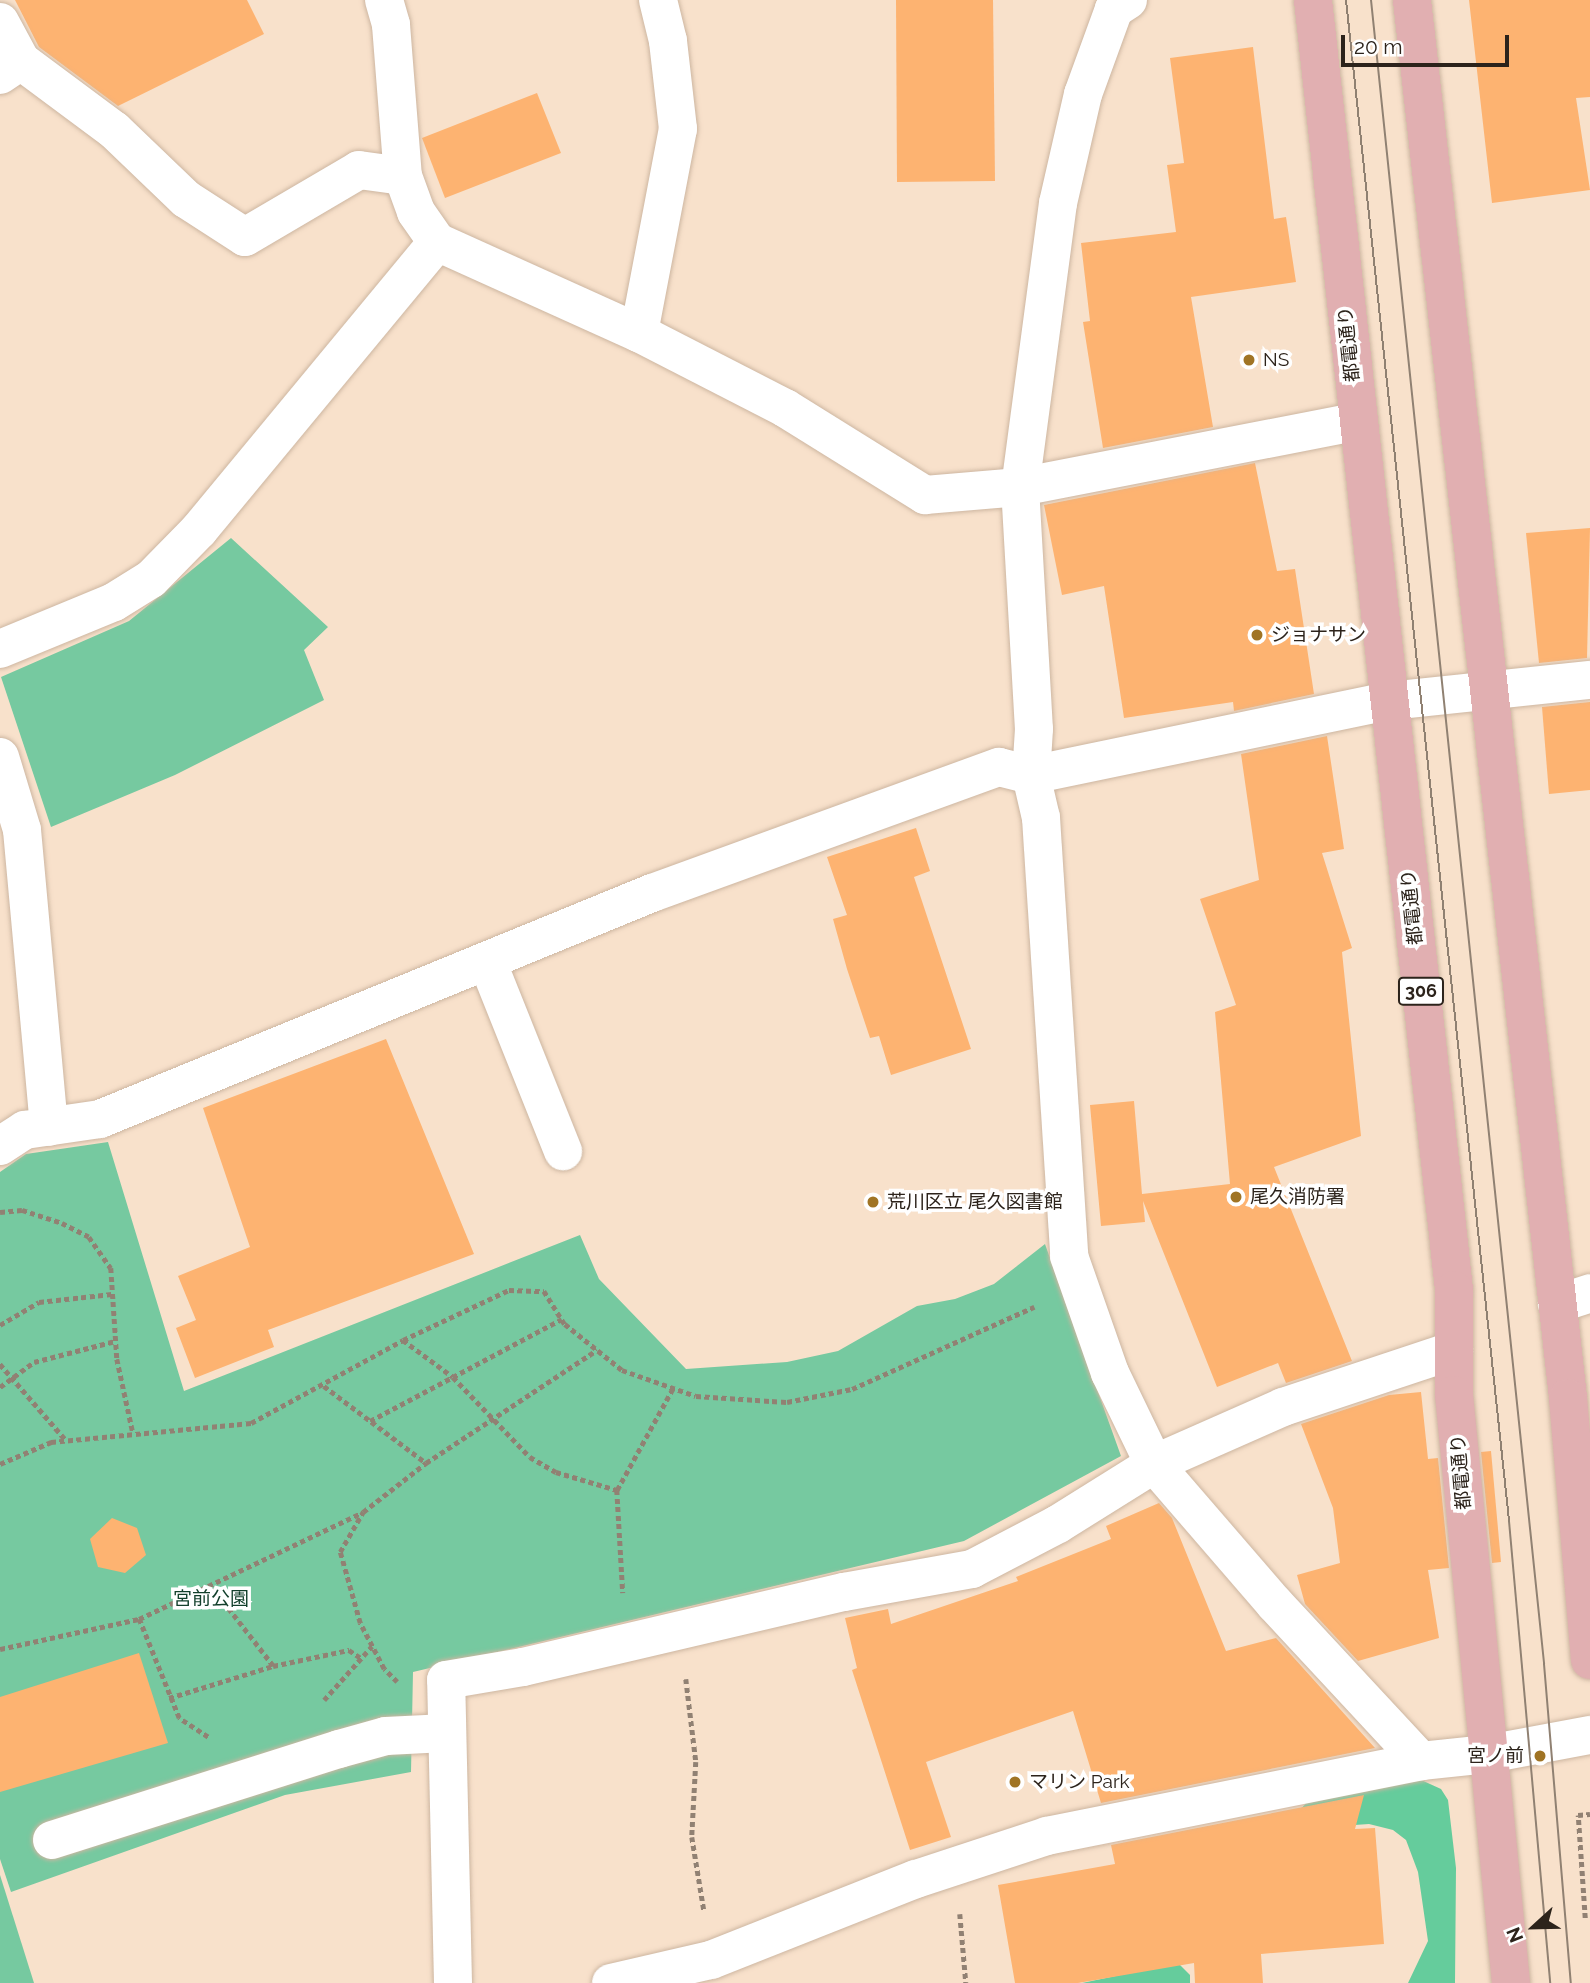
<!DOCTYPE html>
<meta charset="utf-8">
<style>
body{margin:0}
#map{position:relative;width:1590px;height:1983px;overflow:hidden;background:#f8e1cb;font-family:Raleway,"Noto Sans JP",sans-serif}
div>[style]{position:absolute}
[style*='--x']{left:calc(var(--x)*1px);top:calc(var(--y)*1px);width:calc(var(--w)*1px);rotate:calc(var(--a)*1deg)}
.green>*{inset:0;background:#76c9a0}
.forest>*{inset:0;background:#65cc9c}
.building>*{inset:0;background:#fdb371}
.path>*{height:4.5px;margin-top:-2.25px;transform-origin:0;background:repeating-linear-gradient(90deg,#918173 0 5px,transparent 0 8.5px)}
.roads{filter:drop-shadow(0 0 2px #cdb6a1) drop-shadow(0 0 2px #cdb6a1)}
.minor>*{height:38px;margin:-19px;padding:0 19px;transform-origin:19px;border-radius:19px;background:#fff}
.major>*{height:38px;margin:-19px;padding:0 19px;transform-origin:19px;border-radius:19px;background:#e1afb1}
.tram>*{height:2px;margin:-1px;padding:0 1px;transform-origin:1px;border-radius:1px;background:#908172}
.dots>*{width:19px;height:19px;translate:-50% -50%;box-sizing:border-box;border:4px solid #fff;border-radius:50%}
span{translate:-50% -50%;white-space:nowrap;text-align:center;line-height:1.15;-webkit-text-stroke:7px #fff;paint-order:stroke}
.shield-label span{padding:2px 5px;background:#fff;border:2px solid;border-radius:5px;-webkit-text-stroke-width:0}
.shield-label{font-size:18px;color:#2c231b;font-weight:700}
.street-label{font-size:19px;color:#2c231b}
.poi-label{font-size:19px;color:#2c231b}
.left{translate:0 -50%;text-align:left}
.right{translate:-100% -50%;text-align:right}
.park-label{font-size:19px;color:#13402c}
.north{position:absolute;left:1499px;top:1892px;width:70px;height:70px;-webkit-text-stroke:5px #fff;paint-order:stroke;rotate:248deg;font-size:19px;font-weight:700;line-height:28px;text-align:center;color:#2c231b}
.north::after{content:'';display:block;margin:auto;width:24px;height:32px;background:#2c231b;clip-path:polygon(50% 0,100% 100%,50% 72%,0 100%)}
.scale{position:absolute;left:1341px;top:35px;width:168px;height:32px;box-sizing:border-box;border:4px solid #2c231b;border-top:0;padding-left:9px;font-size:21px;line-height:24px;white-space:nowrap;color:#2c231b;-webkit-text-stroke:5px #fff;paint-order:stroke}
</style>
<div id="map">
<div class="green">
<i style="clip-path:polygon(231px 538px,328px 627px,304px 650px,324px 700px,175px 775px,51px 827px,1px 677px,129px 621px)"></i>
<i style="clip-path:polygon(108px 1142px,184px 1391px,580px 1235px,599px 1279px,686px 1369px,787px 1362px,838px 1351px,917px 1306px,955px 1299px,994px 1284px,1045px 1244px,1121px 1456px,964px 1541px,413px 1672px,411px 1772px,285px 1795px,11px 1892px,0 1859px,0 1172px,26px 1154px)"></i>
<i style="clip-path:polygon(0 1875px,34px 1983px,0 1983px)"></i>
</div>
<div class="forest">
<i style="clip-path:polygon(1419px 1779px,1441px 1789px,1448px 1800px,1456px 1868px,1455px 1983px,1408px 1983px,1428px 1941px,1418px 1872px,1406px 1840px,1393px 1830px,1369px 1824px,1340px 1826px,1297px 1813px,1310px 1799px)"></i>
<i style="clip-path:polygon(1178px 1963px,1190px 1975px,1190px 1983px,1082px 1983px)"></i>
</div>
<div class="building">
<i style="clip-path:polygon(15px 0,247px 0,264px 34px,118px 106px,39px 47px)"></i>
<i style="clip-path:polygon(896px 0,993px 0,995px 181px,897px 182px)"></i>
<i style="clip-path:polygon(1469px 0,1590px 0,1590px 97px,1576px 98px,1590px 190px,1492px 203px)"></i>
<i style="clip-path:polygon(1253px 47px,1274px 219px,1286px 217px,1296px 282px,1191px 297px,1213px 427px,1103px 448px,1083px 322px,1090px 321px,1081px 243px,1176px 232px,1167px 165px,1184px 163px,1170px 58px)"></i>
<i style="clip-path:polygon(537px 93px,561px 153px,445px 198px,422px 138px)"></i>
<i style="clip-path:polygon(1255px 463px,1277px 571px,1295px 569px,1314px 694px,1234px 711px,1233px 702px,1124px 718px,1104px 586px,1062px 595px,1044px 505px)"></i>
<i style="clip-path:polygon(1590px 528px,1587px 658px,1539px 663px,1526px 533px)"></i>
<i style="clip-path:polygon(1590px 702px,1590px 790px,1549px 794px,1542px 707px)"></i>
<i style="clip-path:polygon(1327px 736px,1344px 849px,1322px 853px,1352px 948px,1342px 952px,1361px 1136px,1274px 1167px,1352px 1361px,1286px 1383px,1278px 1363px,1217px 1387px,1143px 1201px,1145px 1222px,1101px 1226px,1090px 1105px,1134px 1101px,1142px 1194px,1230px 1184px,1215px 1012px,1236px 1005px,1200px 899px,1259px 880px,1241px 754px)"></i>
<i style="clip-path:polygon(916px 828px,930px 871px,914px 877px,971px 1049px,891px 1075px,879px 1036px,870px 1038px,847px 969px,833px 919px,847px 915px,827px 857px)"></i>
<i style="clip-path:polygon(386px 1039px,474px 1254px,268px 1330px,274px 1347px,195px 1378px,176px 1328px,196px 1320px,178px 1276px,250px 1247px,203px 1108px)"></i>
<i style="clip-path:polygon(1421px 1392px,1428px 1459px,1438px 1458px,1449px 1568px,1428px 1570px,1439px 1638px,1358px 1661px,1305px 1604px,1297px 1575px,1340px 1563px,1333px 1508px,1301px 1424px,1389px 1395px)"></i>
<i style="clip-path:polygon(1491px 1451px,1501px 1562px,1492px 1563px,1481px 1452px)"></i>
<i style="clip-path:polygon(1159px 1503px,1172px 1518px,1226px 1651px,1276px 1638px,1375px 1748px,1101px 1803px,1073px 1711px,926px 1762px,951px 1837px,910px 1850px,852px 1670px,857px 1668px,845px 1618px,888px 1609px,891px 1624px,1018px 1581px,1016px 1577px,1111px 1539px,1106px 1526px)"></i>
<i style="clip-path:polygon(112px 1518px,137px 1528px,146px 1555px,125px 1573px,98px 1567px,90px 1539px)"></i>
<i style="clip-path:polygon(139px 1653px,168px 1743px,0 1792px,0 1697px)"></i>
<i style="clip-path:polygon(1364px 1795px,1355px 1829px,1375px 1828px,1384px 1944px,1261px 1954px,1263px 1983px,1195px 1983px,1194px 1963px,1078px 1983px,1015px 1983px,998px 1885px,1115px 1864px,1111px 1845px)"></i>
</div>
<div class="path">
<i style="--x:0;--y:1212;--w:22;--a:-5"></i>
<i style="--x:22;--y:1210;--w:42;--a:18"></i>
<i style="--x:62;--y:1223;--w:30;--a:27"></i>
<i style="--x:89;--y:1237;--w:38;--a:55"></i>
<i style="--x:111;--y:1268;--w:91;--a:86.2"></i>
<i style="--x:117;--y:1359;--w:76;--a:77.8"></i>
<i style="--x:0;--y:1325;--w:45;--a:-30.5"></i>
<i style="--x:39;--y:1302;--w:73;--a:-6.3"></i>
<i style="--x:403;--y:1340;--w:62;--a:36.5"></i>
<i style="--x:453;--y:1377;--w:111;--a:46.1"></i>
<i style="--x:530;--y:1457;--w:30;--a:30"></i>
<i style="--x:556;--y:1472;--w:64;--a:16.4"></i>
<i style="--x:617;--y:1490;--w:103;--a:86.7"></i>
<i style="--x:0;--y:1364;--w:99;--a:49.1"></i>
<i style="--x:324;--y:1386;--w:128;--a:37"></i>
<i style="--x:0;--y:1387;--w:42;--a:-36.3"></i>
<i style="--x:34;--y:1362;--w:84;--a:-14.5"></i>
<i style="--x:370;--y:1421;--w:217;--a:-28"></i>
<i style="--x:0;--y:1464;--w:56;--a:-23.3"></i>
<i style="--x:51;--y:1442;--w:201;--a:-5.4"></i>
<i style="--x:251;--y:1423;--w:173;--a:-28.6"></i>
<i style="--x:403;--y:1340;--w:117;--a:-25.3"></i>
<i style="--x:509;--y:1290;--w:35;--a:2"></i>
<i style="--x:544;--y:1291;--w:39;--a:58"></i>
<i style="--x:565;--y:1324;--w:73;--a:38.9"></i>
<i style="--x:622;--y:1370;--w:78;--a:19.4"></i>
<i style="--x:696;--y:1396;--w:91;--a:3.8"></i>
<i style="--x:787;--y:1402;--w:66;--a:-11.3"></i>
<i style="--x:852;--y:1389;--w:200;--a:-24.3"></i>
<i style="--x:617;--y:1490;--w:116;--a:-61.2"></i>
<i style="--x:0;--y:1649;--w:142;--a:-12.2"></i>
<i style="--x:273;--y:1666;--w:78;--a:-11.9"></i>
<i style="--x:349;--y:1650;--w:14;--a:34"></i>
<i style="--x:686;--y:1679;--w:84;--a:83.1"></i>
<i style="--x:696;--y:1762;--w:75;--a:93.1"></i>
<i style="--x:692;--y:1837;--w:74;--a:80.7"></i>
<i style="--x:397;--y:1682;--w:18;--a:-135"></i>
<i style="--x:384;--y:1669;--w:52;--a:-117.6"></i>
<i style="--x:360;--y:1623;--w:74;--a:-105.7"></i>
<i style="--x:340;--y:1552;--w:46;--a:-60.1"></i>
<i style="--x:363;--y:1512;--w:80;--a:-37.9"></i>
<i style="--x:426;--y:1463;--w:205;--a:-33.5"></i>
<i style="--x:169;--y:1698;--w:109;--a:-17.1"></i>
<i style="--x:273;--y:1666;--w:103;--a:-127.9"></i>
<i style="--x:324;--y:1700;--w:72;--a:-48.4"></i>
<i style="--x:208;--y:1737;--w:35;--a:-147"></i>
<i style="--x:179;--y:1718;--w:107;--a:-112"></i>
<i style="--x:139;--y:1619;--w:248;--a:-25.5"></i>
<i style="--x:960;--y:1914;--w:69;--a:85"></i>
<i style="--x:1585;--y:1918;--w:103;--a:-93.9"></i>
<i style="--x:1578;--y:1815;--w:12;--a:-5"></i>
</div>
<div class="roads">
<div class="minor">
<i style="--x:384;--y:0;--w:26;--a:74"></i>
<i style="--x:391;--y:25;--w:151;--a:85.5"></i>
<i style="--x:403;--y:176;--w:38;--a:70"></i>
<i style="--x:416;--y:212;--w:37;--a:55"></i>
<i style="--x:437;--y:242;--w:222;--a:24.3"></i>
<i style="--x:639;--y:333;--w:164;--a:27.2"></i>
<i style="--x:785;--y:408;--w:165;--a:31.9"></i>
<i style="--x:925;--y:495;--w:95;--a:-4.8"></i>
<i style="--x:1020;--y:487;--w:344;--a:-11"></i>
<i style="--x:1128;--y:0;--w:17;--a:147"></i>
<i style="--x:1114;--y:9;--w:90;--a:110"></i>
<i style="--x:1083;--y:94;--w:112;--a:102.9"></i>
<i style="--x:1058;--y:203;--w:287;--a:97.6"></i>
<i style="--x:1020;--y:487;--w:242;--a:86.7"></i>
<i style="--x:1034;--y:729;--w:46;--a:93.7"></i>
<i style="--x:1031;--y:775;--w:44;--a:76.9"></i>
<i style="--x:1041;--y:818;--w:439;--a:86.3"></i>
<i style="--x:1069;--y:1256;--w:124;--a:70.7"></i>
<i style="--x:1110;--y:1373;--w:101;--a:64.2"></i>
<i style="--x:1154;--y:1464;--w:184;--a:49.2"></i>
<i style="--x:1274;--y:1603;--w:216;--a:47.1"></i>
<i style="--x:1421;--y:1761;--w:67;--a:-6"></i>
<i style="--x:1488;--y:1754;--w:104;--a:-10.6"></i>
<i style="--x:0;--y:22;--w:44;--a:61.7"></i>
<i style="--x:0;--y:75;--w:25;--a:-34"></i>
<i style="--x:21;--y:61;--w:116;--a:36.6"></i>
<i style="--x:114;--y:130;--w:100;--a:43.8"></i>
<i style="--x:186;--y:199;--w:70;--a:32.8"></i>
<i style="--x:245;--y:237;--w:132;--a:-30.4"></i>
<i style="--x:359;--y:170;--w:44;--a:7.8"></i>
<i style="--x:639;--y:333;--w:208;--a:-79.2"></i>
<i style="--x:678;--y:129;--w:89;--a:-96.5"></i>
<i style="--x:668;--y:41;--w:42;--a:-103.7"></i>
<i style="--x:0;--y:649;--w:123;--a:-22.4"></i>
<i style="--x:114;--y:602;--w:44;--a:-31.9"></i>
<i style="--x:151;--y:579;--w:69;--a:-45.6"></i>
<i style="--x:199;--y:530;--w:374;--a:-50.4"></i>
<i style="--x:0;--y:757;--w:76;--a:73.2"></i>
<i style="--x:22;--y:830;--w:298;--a:84.8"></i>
<i style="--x:487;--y:961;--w:205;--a:68.2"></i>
<i style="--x:0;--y:1146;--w:30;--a:-33"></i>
<i style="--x:25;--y:1130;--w:76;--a:-8.3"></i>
<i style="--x:100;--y:1119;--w:596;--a:-22.27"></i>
<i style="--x:652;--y:893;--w:369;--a:-20"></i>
<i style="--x:999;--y:767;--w:33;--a:14"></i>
<i style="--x:1031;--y:775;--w:366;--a:-11.7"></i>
<i style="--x:1389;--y:701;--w:202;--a:-6"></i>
<i style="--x:1557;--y:1304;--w:35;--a:-18"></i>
<i style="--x:52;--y:1840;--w:301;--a:-17.6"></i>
<i style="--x:339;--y:1749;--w:49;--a:-15.5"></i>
<i style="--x:386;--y:1736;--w:60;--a:-2.9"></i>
<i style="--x:453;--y:1983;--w:303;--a:-91.3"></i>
<i style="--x:446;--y:1680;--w:78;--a:-9.6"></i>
<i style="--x:523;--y:1667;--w:330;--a:-13.2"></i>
<i style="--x:844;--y:1592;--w:130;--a:-10.2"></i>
<i style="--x:972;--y:1569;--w:97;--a:-27.6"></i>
<i style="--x:1058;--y:1524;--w:113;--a:-32"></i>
<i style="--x:1154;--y:1464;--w:141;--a:-23.8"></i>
<i style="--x:1283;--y:1407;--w:180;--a:-18.4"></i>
<i style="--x:611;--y:1983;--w:103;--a:-13"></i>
<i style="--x:711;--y:1960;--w:220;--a:-21.6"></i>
<i style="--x:916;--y:1879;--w:138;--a:-18.2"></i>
<i style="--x:1047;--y:1836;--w:381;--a:-11.3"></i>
</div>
<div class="major">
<i style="--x:1313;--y:0;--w:1298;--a:83.76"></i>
<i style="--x:1454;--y:1290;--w:105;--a:90"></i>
<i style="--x:1454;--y:1395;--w:591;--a:84.46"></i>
<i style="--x:1412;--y:0;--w:1407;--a:83.63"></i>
<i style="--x:1568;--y:1398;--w:263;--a:85.2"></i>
</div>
</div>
<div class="tram">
<i style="--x:1346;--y:0;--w:1530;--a:83.88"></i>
<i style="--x:1509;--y:1521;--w:464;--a:84.9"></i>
<i style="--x:1371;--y:0;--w:1673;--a:84.06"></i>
<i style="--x:1544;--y:1664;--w:320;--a:85.2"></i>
</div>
<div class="dots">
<i style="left:1249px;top:360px;background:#a07424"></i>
<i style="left:1257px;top:635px;background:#a07424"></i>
<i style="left:1236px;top:1197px;background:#a07424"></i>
<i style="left:873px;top:1202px;background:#a07424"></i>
<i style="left:1540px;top:1756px;background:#a07424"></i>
<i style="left:1015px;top:1782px;background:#a07424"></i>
</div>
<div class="shield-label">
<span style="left:1421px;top:991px">306</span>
</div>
<div class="street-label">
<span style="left:1349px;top:344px;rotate:-96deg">都電通り</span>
<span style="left:1412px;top:907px;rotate:-96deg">都電通り</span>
<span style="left:1461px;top:1472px;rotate:-95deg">都電通り</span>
</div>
<div class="poi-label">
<span class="left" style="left:1263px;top:360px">NS</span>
<span class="left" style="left:1271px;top:635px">ジョナサン</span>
<span class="left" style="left:1250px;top:1197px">尾久消防署</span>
<span class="left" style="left:887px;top:1202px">荒川区立 尾久図書館</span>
<span class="right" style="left:1524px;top:1756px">宮ノ前</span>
<span class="left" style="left:1029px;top:1782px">マリン Park</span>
</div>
<div class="park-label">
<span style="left:211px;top:1599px">宮前公園</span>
</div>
<div class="north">N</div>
<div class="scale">20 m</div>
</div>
